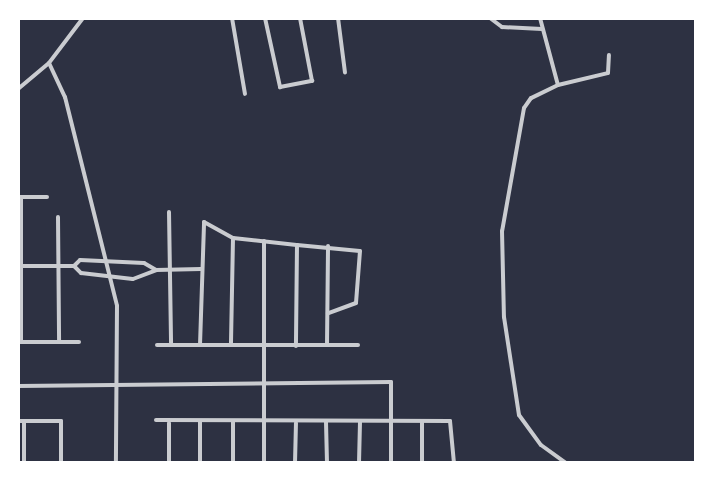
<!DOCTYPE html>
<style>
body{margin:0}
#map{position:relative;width:714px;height:481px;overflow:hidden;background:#2d3142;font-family:Karla,sans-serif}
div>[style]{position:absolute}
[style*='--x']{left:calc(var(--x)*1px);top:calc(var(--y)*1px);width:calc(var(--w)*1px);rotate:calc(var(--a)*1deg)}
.minor>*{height:4px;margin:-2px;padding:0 2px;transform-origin:2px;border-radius:2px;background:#caccd0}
span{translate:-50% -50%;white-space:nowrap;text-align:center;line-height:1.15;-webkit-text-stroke:4.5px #fff;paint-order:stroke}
.frame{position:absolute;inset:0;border:20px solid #fff;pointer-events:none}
</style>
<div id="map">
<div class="minor">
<i style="--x:83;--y:18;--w:56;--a:127.1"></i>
<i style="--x:49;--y:63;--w:38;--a:65"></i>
<i style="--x:65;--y:97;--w:215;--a:76"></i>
<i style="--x:117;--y:306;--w:157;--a:90.4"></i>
<i style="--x:232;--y:18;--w:77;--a:80.3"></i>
<i style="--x:265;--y:18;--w:71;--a:77.7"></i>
<i style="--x:280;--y:87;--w:33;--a:-11"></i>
<i style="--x:312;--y:81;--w:64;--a:-100.8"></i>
<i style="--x:338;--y:18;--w:55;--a:82.7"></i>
<i style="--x:490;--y:18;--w:15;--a:37"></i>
<i style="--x:502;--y:27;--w:40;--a:2.9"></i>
<i style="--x:540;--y:18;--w:69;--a:75"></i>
<i style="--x:558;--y:85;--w:30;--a:154"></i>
<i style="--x:531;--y:98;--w:12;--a:125"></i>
<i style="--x:524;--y:108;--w:125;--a:100.1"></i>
<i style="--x:502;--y:231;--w:86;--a:88.7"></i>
<i style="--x:504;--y:317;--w:99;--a:81.3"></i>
<i style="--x:519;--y:415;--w:37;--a:54"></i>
<i style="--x:541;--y:445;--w:31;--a:36"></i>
<i style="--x:558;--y:85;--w:51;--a:-13.5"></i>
<i style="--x:608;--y:73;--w:18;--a:-87"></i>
<i style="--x:18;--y:89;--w:40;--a:-40"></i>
<i style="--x:18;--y:197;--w:29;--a:0"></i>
<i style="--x:21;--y:197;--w:145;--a:90"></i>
<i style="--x:169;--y:212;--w:132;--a:89.1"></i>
<i style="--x:58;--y:217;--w:125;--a:89.5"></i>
<i style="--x:233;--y:238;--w:64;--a:6.2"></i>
<i style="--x:297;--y:245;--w:101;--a:90.6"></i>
<i style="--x:297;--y:245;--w:63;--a:5.4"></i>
<i style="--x:360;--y:251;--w:52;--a:94.4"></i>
<i style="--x:356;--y:303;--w:30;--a:160"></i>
<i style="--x:21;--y:266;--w:53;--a:0"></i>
<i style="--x:74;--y:266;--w:8;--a:-45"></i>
<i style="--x:80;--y:260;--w:64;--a:2.7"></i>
<i style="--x:144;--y:263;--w:14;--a:30"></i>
<i style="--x:74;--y:266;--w:10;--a:45"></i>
<i style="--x:81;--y:273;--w:52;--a:6.6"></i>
<i style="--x:133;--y:279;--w:25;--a:-21"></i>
<i style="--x:156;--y:270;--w:45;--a:-1.3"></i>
<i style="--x:18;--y:342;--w:61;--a:0"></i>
<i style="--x:157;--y:345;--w:201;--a:0"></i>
<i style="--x:200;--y:345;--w:123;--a:-88.1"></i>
<i style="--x:204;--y:222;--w:33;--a:29"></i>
<i style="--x:233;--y:238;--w:107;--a:91.1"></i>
<i style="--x:327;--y:345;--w:99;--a:-89.4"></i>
<i style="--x:18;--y:386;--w:373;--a:-0.6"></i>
<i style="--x:391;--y:382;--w:81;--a:90"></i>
<i style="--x:156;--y:420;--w:294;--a:0.2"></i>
<i style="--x:450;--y:421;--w:42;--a:84.6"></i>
<i style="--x:18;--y:421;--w:43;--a:0"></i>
<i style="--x:61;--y:421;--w:42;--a:90"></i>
<i style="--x:422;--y:421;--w:42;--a:90"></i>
<i style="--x:326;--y:422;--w:41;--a:88.6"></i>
<i style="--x:24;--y:463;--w:42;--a:-90"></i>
<i style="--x:169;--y:463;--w:40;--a:-90"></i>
<i style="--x:200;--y:463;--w:42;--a:-90"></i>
<i style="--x:233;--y:463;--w:41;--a:-90"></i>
<i style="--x:264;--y:463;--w:222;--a:-90"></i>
<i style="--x:295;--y:463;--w:40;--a:-88.6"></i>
<i style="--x:359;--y:463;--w:42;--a:-88.6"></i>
</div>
<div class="frame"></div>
</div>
